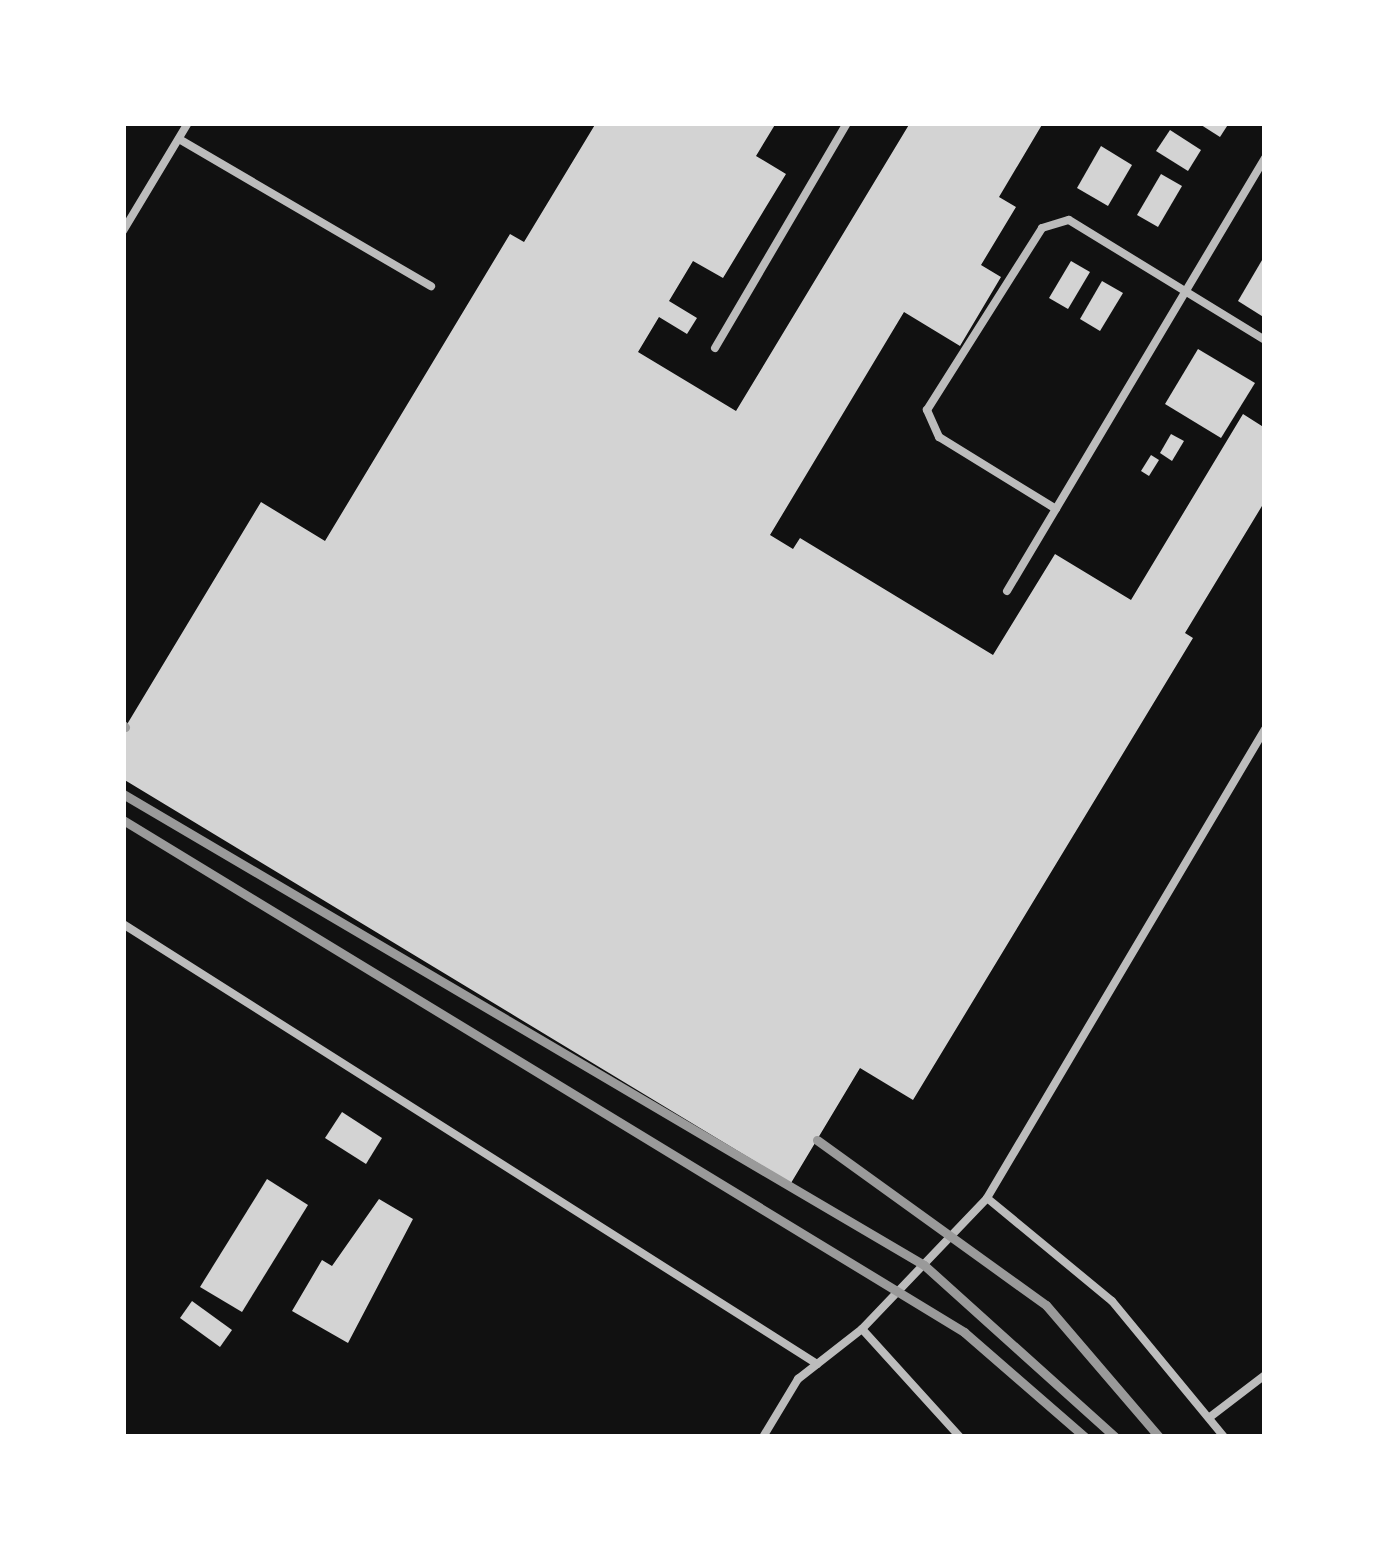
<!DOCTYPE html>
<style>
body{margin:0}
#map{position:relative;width:1388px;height:1560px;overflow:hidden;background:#111;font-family:Rubik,sans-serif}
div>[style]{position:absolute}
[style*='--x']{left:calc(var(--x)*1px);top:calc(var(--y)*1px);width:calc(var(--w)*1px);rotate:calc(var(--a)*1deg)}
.building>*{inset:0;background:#d3d3d3}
.service>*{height:8px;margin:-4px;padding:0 4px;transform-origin:4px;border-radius:4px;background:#bcbcbc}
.rail>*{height:9px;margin:-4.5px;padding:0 4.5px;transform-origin:4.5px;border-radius:4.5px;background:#9a9a9a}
span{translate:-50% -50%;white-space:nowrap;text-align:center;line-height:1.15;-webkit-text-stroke:9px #fff;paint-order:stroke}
.frame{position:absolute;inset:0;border:126px solid #fff;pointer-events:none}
</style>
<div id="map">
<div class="building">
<i style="clip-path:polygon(596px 123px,776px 123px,756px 156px,786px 174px,723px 278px,693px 261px,669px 301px,697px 318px,687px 334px,659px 317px,638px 352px,736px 411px,910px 123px,1043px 123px,999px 197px,1016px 207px,981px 265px,1001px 277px,960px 346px,904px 312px,770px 535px,793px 549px,800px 538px,993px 655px,1055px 554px,1131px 600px,1243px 414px,1265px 428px,1265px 501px,1185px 633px,1193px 638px,913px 1100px,860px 1068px,791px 1183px,123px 779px,123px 731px,261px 502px,325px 541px,510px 234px,524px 242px)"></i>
<i style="clip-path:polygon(1198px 123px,1229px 123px,1220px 137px)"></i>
<i style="clip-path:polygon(1170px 130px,1201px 150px,1188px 171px,1156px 151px)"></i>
<i style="clip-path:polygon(1101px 146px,1132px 165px,1108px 206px,1077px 188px)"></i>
<i style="clip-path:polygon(1161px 174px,1182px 186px,1158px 227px,1137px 215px)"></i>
<i style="clip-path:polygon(1265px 255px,1265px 318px,1238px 301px)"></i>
<i style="clip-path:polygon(1071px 261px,1090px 272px,1068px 309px,1049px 298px)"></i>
<i style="clip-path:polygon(1102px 281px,1123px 293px,1100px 331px,1080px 319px)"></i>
<i style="clip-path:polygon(1198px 349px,1255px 383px,1221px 438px,1165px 404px)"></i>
<i style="clip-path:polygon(1171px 434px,1184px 441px,1172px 461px,1160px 453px)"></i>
<i style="clip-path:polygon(1151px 455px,1159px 460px,1149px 476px,1141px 471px)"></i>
<i style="clip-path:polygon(342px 1112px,382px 1138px,366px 1164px,325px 1138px)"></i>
<i style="clip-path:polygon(267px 1179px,308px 1205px,242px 1312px,200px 1287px)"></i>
<i style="clip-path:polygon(379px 1199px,413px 1219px,348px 1343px,292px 1311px,322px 1260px,332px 1266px)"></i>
<i style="clip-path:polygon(192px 1301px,232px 1330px,220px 1347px,180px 1318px)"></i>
</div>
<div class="service">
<i style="--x:179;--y:139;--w:292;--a:30.3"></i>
<i style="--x:123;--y:231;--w:126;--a:-59"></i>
<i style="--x:715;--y:348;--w:261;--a:-59.6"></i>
<i style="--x:1056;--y:509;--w:137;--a:-148.4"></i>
<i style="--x:939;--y:437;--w:30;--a:-114"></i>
<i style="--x:927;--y:410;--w:215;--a:-57.7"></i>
<i style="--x:1042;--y:228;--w:28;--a:-17"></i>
<i style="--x:1069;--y:220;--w:230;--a:31.5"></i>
<i style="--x:1007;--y:591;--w:504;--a:-59.21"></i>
<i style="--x:123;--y:924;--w:822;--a:32.37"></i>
<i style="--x:987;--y:1198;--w:162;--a:39.5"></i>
<i style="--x:1112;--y:1301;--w:176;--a:50.5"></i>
<i style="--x:862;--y:1329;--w:146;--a:47.8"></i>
<i style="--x:1210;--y:1417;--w:69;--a:-37.4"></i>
<i style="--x:763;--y:1437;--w:68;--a:-58.9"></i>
<i style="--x:798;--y:1379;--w:81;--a:-38"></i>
<i style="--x:862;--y:1329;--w:181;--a:-46.3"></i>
<i style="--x:987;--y:1198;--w:545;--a:-59.34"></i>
</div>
<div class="rail">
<i style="--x:123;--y:725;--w:3;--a:45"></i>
<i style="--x:123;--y:794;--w:929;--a:30.46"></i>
<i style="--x:924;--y:1265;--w:257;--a:42"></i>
<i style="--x:123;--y:820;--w:985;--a:31.33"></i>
<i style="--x:964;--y:1332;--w:160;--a:41"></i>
<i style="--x:817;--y:1140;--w:282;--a:35.8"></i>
<i style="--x:1046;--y:1305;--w:174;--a:49.4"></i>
</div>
<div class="frame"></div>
</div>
